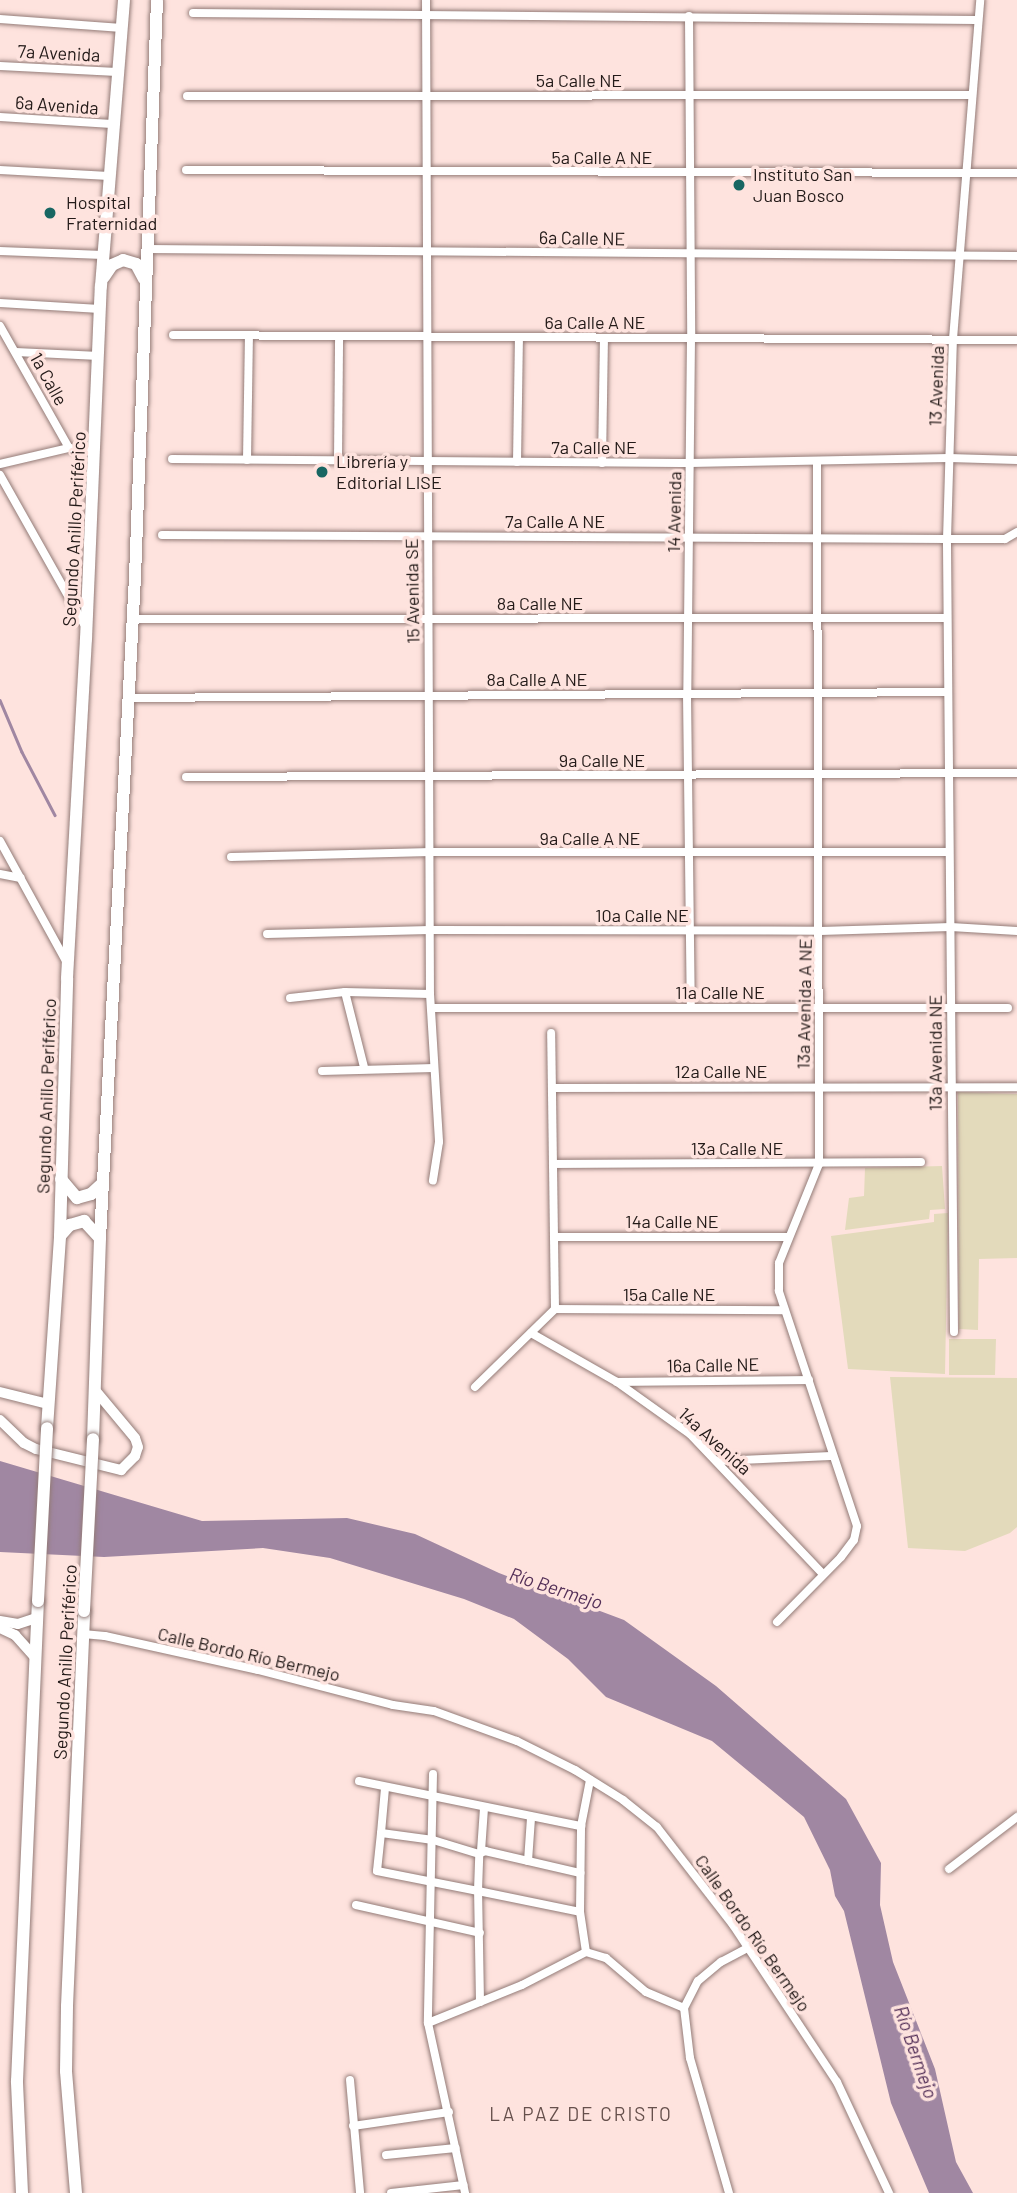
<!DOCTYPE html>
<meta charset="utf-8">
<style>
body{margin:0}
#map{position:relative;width:1017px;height:2193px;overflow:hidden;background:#fee3de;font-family:Barlow,sans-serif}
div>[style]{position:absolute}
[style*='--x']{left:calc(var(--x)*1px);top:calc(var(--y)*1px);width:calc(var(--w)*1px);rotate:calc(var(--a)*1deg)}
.green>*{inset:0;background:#e3dabb}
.water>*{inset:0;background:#a087a2}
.stream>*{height:2.5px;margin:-1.25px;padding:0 1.25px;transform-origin:1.25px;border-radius:1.25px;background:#a087a2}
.roads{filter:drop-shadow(0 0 2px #937b77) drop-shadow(0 0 2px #937b77)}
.street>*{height:8px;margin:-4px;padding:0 4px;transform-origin:4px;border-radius:4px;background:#fff}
.secondary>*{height:10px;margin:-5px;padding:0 5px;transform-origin:5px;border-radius:5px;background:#fff}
.primary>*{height:12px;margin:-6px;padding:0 6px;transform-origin:6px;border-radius:6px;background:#fff}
.bridges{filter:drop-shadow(0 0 2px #937b77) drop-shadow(0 0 2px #937b77)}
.primary-bridge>*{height:12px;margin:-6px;padding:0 6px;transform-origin:6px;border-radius:6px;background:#fff}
.dots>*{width:19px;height:19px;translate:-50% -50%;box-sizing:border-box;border:4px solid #fee3de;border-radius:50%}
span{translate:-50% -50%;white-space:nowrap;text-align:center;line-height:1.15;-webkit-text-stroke:7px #fee3de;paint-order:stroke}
.street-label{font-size:18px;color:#231a18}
.poi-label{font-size:18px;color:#231a18}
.left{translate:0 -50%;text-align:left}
.water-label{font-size:19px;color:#543058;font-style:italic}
.neighbourhood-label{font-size:19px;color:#66504c;letter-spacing:2px}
</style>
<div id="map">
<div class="green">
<i style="clip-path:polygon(958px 1092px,1017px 1094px,1017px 1258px,979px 1259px,978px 1330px,959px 1329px)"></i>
<i style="clip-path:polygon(942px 1166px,945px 1209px,930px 1210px,929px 1219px,845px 1230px,849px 1198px,864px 1196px,865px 1168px)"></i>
<i style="clip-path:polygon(948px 1213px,945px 1374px,848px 1369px,831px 1236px,934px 1222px,934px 1214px)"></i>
<i style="clip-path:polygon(949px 1339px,996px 1339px,995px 1375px,949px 1375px)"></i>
<i style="clip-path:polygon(890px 1377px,1017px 1378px,1017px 1527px,1010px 1533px,965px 1551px,908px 1548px)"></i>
</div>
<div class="water">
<i style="clip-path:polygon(0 1461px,202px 1521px,347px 1518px,415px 1534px,499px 1573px,624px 1620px,716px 1686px,846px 1799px,881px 1863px,880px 1905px,893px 1962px,935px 2069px,956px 2162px,973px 2193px,929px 2193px,891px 2103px,844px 1911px,835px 1896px,830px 1870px,804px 1817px,712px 1741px,606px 1697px,568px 1659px,514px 1619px,464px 1599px,330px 1558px,263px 1548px,104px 1557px,0 1552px)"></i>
</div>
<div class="stream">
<i style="--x:0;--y:700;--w:56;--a:67.1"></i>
<i style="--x:22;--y:752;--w:71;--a:62.4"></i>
</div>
<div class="roads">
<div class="street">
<i style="--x:426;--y:0;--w:994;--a:89.77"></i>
<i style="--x:430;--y:994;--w:148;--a:86.5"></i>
<i style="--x:439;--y:1142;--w:39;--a:99"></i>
<i style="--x:193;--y:13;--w:783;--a:0.51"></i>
<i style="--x:689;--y:16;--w:322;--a:89.6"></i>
<i style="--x:691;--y:338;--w:356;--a:90.6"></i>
<i style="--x:687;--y:694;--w:314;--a:89.3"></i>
<i style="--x:0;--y:19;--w:122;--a:4.2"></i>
<i style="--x:0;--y:66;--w:117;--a:2.9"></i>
<i style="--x:187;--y:96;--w:783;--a:-0.07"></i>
<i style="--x:0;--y:117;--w:112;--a:3.6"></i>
<i style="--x:0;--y:170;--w:109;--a:3.2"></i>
<i style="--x:186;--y:170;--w:831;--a:0.21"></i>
<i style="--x:147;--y:249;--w:870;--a:0.46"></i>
<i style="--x:0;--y:251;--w:103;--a:2.2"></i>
<i style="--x:0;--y:303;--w:100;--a:3.4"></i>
<i style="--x:0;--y:326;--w:140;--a:60.5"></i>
<i style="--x:173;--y:335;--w:844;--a:0.34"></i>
<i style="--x:16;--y:352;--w:83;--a:2.8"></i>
<i style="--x:172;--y:459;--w:518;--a:0.44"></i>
<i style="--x:690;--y:463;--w:259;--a:-1.1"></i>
<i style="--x:949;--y:458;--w:68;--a:1.7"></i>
<i style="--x:247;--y:460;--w:124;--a:-89.1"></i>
<i style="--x:338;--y:461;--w:125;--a:-89.5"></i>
<i style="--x:517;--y:462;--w:125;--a:-89.1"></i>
<i style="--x:602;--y:463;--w:125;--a:-89.1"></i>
<i style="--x:0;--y:464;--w:71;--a:-13.1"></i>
<i style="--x:69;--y:448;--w:25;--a:9"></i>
<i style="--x:0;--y:475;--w:171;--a:60.6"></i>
<i style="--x:162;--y:535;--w:785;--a:0.29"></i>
<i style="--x:947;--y:539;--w:58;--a:0"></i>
<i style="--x:1005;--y:539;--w:14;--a:-30"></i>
<i style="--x:133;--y:619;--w:814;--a:-0.07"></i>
<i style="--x:128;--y:698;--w:819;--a:-0.42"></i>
<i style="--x:186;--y:777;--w:831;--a:-0.28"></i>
<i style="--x:0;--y:841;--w:137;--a:61.2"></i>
<i style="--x:231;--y:857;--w:200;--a:-1.4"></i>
<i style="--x:431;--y:852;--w:518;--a:0"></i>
<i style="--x:0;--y:874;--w:21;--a:11"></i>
<i style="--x:267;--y:934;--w:163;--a:-1.4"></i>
<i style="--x:430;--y:930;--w:390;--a:0.1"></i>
<i style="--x:820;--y:931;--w:131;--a:-1.7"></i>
<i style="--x:951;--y:927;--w:66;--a:3.5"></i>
<i style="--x:345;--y:992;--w:77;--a:75.8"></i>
<i style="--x:290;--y:998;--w:55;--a:-6.2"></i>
<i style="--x:345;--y:992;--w:85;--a:1.3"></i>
<i style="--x:432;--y:1008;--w:576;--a:0"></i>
<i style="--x:322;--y:1071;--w:112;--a:-1.5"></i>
<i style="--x:552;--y:1088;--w:465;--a:-0.1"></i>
<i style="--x:554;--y:1164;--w:367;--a:-0.3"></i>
<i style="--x:555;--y:1237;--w:233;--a:0"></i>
<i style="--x:555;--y:1309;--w:228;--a:0.3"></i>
<i style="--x:954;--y:1332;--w:793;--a:-90.51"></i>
<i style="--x:947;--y:539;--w:200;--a:-88.3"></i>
<i style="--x:953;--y:339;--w:340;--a:-85.4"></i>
<i style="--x:531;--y:1333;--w:99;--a:29.7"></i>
<i style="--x:617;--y:1382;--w:90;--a:35.5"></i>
<i style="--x:690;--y:1434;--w:193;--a:46.5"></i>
<i style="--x:617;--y:1382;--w:192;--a:-0.6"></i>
<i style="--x:475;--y:1387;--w:112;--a:-44.3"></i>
<i style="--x:555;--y:1309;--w:276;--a:-90.8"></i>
<i style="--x:718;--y:1461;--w:113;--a:-2.5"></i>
<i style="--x:777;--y:1622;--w:91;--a:-45.4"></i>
<i style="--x:841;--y:1557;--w:21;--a:-53"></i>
<i style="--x:854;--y:1540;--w:14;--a:-78"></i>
<i style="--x:857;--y:1526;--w:248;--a:-108.4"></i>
<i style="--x:779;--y:1291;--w:28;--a:-90"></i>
<i style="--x:779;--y:1263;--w:107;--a:-68"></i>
<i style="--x:819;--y:1164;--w:703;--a:-90.16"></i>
<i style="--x:83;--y:1634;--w:22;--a:5"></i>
<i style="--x:105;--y:1636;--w:157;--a:12.5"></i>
<i style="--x:258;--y:1670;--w:139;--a:14.5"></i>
<i style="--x:393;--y:1705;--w:41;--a:8.3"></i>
<i style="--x:434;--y:1711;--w:88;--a:19.9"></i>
<i style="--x:517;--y:1741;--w:65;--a:26.6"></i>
<i style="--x:575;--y:1770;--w:57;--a:32"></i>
<i style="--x:623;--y:1800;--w:43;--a:38.5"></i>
<i style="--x:657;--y:1827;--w:124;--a:52.2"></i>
<i style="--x:733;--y:1925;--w:188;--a:56.5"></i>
<i style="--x:837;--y:2082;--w:123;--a:64.9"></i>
<i style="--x:433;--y:1774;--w:249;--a:91.2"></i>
<i style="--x:428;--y:2023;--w:174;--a:77.7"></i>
<i style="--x:359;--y:1781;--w:227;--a:11.5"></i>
<i style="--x:381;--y:1833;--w:45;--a:-84.9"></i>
<i style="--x:481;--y:1851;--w:43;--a:-86"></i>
<i style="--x:479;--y:1854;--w:48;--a:-163.1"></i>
<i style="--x:433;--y:1840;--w:52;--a:-172.3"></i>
<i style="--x:381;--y:1833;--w:38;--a:96"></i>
<i style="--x:377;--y:1871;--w:103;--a:11.2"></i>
<i style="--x:478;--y:1891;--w:37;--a:-88"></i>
<i style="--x:479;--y:1854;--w:7;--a:-27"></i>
<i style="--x:485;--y:1851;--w:98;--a:13"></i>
<i style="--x:528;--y:1861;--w:43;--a:-86"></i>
<i style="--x:949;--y:1869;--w:86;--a:-37.4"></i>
<i style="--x:356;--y:1905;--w:127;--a:12.7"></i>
<i style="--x:586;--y:1952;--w:40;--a:-98.5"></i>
<i style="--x:580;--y:1912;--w:86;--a:-89.3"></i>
<i style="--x:581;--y:1826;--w:47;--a:-78.9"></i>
<i style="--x:480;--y:2002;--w:111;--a:-91"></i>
<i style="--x:478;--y:1891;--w:104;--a:11.6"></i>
<i style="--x:428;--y:2023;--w:101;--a:-22"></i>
<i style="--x:522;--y:1985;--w:72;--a:-27.3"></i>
<i style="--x:586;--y:1952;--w:21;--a:17"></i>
<i style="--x:606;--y:1958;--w:52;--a:40.4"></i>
<i style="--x:646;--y:1992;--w:41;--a:22.8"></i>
<i style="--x:350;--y:2080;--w:113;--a:84.9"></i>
<i style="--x:353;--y:2126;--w:97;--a:-8.3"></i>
<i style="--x:386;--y:2155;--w:70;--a:-5.7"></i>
<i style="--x:391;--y:2193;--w:73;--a:-6.3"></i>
<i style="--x:729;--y:2193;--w:141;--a:-106.1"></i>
<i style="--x:690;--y:2058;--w:50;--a:-96.8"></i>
<i style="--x:684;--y:2008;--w:30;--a:-63"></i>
<i style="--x:698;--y:1981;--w:30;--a:-40"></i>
<i style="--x:721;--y:1962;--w:30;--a:-28"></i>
</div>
<div class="secondary">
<i style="--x:0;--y:1392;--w:49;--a:14"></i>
<i style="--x:0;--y:1420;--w:33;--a:44"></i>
<i style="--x:24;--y:1443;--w:13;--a:27"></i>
<i style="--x:36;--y:1449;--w:88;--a:13.9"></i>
<i style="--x:121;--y:1470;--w:20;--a:-45"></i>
<i style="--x:135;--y:1456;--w:9;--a:-72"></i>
<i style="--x:138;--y:1447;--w:9;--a:-108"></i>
<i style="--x:135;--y:1438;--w:62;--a:-129.8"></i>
<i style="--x:0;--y:1621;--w:18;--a:9"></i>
<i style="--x:18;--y:1624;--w:20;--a:-18"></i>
<i style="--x:0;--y:1628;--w:17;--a:25"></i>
<i style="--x:15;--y:1635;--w:28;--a:48"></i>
</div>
<div class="primary">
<i style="--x:104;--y:277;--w:14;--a:-56"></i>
<i style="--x:112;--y:265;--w:12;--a:-24"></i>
<i style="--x:123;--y:260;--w:14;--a:17"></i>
<i style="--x:136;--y:264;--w:17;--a:62"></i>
<i style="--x:61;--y:1179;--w:25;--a:50"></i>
<i style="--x:77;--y:1198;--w:15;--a:-16"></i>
<i style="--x:91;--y:1194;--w:16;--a:-43"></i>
<i style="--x:60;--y:1236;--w:15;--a:-48"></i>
<i style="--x:70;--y:1225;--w:15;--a:-16"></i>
<i style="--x:84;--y:1221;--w:23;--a:47"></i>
<i style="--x:47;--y:1428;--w:192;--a:-86.1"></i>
<i style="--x:60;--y:1236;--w:258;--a:-88.4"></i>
<i style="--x:67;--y:978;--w:340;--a:-86.8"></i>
<i style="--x:86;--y:639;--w:353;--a:-87.6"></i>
<i style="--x:101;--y:286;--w:287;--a:-85.4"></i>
<i style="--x:93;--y:1439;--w:201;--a:-88"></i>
<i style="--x:100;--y:1238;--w:663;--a:-86.97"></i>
<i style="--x:135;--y:576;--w:576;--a:-87.81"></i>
<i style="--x:22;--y:2193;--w:112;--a:-92.6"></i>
<i style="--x:17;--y:2081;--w:480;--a:-87.5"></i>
<i style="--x:76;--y:2193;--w:122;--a:-94.7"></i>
<i style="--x:66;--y:2071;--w:65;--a:-89.1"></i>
<i style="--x:67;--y:2006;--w:395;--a:-87.5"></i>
</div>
</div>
<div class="bridges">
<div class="primary-bridge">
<i style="--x:38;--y:1601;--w:173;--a:-87"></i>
<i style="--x:84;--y:1611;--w:172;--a:-87"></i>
</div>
</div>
<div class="dots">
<i style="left:739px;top:185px;background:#186662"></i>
<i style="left:50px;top:213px;background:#186662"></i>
<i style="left:322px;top:472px;background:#186662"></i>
</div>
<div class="street-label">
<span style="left:59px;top:53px;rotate:3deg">7a Avenida</span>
<span style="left:579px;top:80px">5a Calle NE</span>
<span style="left:57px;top:105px;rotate:4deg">6a Avenida</span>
<span style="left:602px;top:157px">5a Calle A NE</span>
<span style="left:582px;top:238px;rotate:1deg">6a Calle NE</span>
<span style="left:595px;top:322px">6a Calle A NE</span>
<span style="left:49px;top:379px;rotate:61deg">1a Calle</span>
<span style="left:936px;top:386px;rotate:-88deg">13 Avenida</span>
<span style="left:594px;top:447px">7a Calle NE</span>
<span style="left:674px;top:512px;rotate:-89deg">14 Avenida</span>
<span style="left:555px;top:521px">7a Calle A NE</span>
<span style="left:74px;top:529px;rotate:-87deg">Segundo Anillo Periférico</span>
<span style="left:412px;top:591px;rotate:-91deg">15 Avenida SE</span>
<span style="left:540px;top:603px">8a Calle NE</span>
<span style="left:537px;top:679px">8a Calle A NE</span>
<span style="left:602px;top:760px">9a Calle NE</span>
<span style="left:590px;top:838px">9a Calle A NE</span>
<span style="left:642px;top:915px">10a Calle NE</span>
<span style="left:720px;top:992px">11a Calle NE</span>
<span style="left:804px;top:1004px;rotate:-89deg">13a Avenida A NE</span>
<span style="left:935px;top:1053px;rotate:-90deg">13a Avenida NE</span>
<span style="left:721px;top:1071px">12a Calle NE</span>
<span style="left:46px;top:1096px;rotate:-88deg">Segundo Anillo Periférico</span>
<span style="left:737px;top:1148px">13a Calle NE</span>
<span style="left:672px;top:1221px">14a Calle NE</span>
<span style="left:669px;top:1294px">15a Calle NE</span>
<span style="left:713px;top:1365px;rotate:-1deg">16a Calle NE</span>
<span style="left:715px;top:1441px;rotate:42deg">14a Avenida</span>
<span style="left:249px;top:1654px;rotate:13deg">Calle Bordo Río Bermejo</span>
<span style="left:65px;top:1662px;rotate:-87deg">Segundo Anillo Periférico</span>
<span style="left:753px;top:1933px;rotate:55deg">Calle Bordo Río Bermejo</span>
</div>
<div class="poi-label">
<span class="left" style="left:753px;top:185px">Instituto San<br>Juan Bosco</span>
<span class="left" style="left:66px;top:213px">Hospital<br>Fraternidad</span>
<span class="left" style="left:336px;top:472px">Librería y<br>Editorial LISE</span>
</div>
<div class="water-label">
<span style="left:556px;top:1588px;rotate:18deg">Río Bermejo</span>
<span style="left:916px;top:2052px;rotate:71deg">Río Bermejo</span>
</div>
<div class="neighbourhood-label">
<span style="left:581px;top:2114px">LA PAZ DE CRISTO</span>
</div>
</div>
